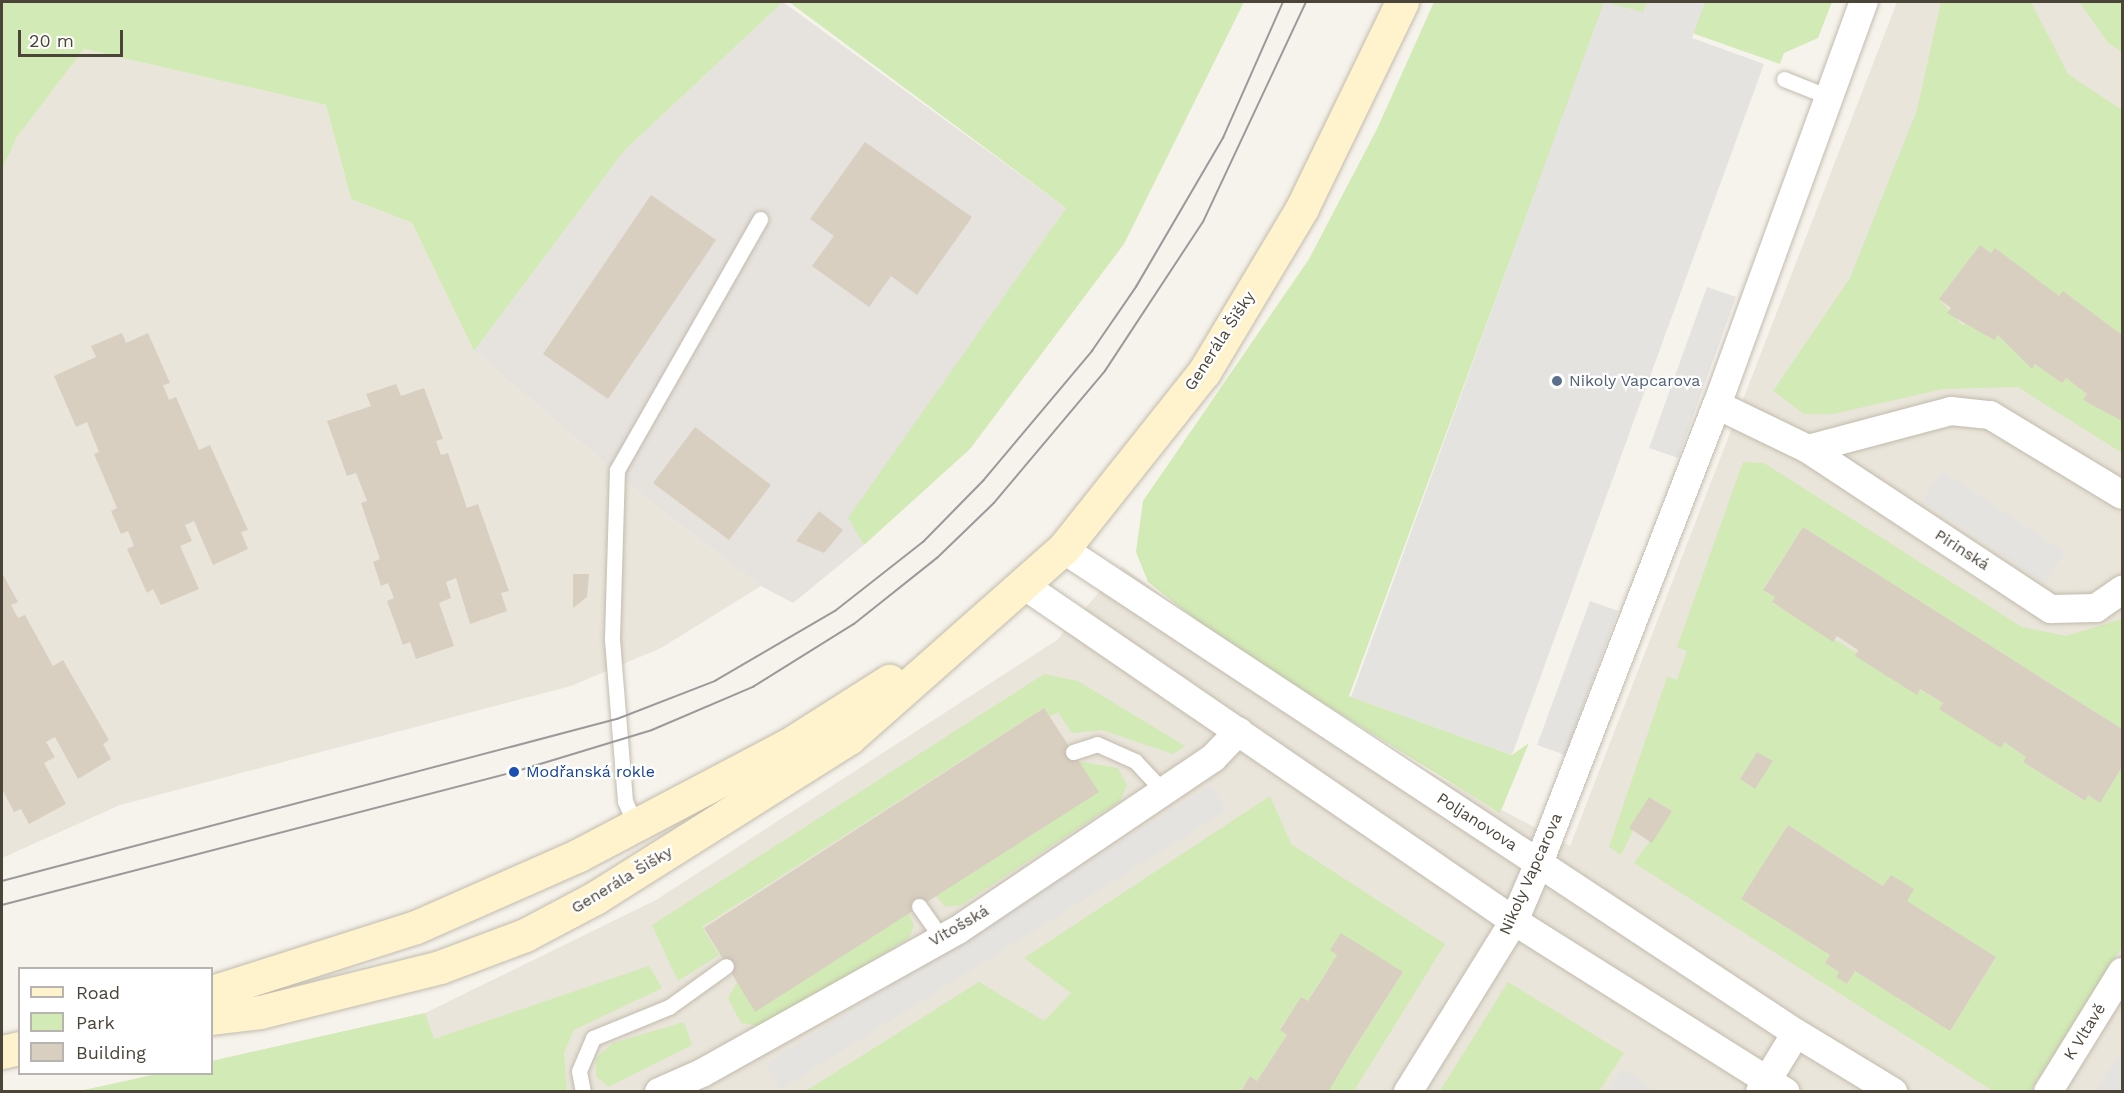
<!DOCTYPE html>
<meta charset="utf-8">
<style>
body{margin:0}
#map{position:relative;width:2124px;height:1093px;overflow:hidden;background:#f6f3ec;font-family:"Work Sans",sans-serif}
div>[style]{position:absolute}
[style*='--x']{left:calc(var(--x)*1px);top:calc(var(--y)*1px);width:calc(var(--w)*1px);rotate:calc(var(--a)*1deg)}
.residential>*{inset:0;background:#eae5da}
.industrial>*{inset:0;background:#e6e2dd}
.green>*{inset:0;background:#d2eab5}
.parking>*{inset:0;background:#e5e3e0}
.building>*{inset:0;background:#d8cfc1}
.roads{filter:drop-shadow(0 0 2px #c2bbae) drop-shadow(0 0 2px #c2bbae)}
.lane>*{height:15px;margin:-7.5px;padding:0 7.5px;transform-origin:7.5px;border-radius:7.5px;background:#fff}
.street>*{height:28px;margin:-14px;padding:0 14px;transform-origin:14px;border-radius:14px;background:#fff}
.secondary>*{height:33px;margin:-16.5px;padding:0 16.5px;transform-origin:16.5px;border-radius:16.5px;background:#fff3cd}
.tram>*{height:1.5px;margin:-0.75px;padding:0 0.75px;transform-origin:0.75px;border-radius:0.75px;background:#9a9a9a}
.dots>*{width:16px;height:16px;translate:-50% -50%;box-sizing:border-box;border:3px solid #fff;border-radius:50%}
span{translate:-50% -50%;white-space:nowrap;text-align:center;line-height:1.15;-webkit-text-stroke:4.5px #fff;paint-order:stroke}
.street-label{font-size:16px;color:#4b4439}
.service-label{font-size:16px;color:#4e5e75}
.left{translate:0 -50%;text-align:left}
.transit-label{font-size:16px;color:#164399}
.frame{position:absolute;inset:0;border:3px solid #4b4439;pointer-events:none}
.legend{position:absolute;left:18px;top:967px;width:195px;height:108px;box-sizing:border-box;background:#fff;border:2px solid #b7b4b0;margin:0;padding:8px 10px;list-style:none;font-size:18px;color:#4b4439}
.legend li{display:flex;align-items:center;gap:12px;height:30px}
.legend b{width:30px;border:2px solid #b7b4b0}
.scale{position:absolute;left:18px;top:30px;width:105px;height:27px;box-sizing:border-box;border:3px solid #4b4439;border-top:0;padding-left:8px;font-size:18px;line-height:21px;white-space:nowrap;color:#4b4439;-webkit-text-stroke:4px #fff;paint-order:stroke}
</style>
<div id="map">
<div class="residential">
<i style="clip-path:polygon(1897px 2px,2079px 2px,2108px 43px,2122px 52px,2122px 1091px,79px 1092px,157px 1074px,212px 1074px,212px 1061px,425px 1013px,656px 900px,1057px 640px,1122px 566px,1223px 641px,1424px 769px,1570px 846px)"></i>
<i style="clip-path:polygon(84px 49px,326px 105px,351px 199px,412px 223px,474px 351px,647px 499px,761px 586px,661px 648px,571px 686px,120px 805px,2px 858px,2px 170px,17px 137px)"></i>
</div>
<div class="industrial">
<i style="clip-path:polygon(783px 2px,1066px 208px,849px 518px,864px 545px,793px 603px,761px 586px,647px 499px,474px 351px,624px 151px)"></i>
</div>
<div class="green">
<i style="clip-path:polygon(2px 2px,783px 2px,624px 151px,474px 351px,412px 223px,351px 199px,326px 105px,84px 49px,17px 137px,2px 170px)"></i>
<i style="clip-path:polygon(789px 2px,1244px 2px,1124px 244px,970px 449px,864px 545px,848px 518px,1066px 208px)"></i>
<i style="clip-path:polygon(1434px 2px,1832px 2px,1818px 38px,1784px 53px,1780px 64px,1672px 26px,1584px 60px,1349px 696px,1512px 755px,1529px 743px,1500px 813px,1223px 641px,1148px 582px,1136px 552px,1143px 501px,1309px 259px,1377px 129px)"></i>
<i style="clip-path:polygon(1941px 2px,2031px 2px,2068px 74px,2122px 110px,2122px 335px,2064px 292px,2059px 296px,1980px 245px,1939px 299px,1963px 326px,1967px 321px,1994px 340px,1998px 335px,2032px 368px,2035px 364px,2062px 383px,2066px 378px,2087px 394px,2084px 400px,2122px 421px,2122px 453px,2018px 387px,1943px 389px,1833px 414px,1804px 414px,1773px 391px,1850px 278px,1917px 110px)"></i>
<i style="clip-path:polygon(2079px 2px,2122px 2px,2122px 52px,2108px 43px)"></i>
<i style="clip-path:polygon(evenodd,1743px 462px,1764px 463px,2022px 627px,2066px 636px,2122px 619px,2122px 729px,1803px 527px,1763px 589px,1775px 597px,1772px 603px,1943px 703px,1940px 709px,2001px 747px,2004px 742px,2026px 757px,2023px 762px,2084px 801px,2088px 795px,2100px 803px,2122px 767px,2122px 947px,2030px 1091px,1993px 1091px,1634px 863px,1672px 811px,1650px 797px,1621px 855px,1609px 847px,1667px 677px,1677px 680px,1687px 651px,1677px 647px,1743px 462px,1757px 752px,1772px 761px,1755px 788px,1740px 779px,1757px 752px,1743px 462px,1788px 825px,1996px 958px,1950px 1031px,1855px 971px,1847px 984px,1836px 977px,1839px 972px,1825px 963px,1830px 955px,1741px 899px,1788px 825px)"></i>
<i style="clip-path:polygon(1044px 674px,1078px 681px,1185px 746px,1173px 754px,1102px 730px,1072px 733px,1058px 712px,1049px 717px,1042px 709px,702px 927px,719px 955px,678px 981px,652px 925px)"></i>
<i style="clip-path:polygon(1076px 761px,1118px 768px,1127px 785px,1120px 801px,961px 905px,946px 907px,934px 894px)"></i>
<i style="clip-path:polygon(1270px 796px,1291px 844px,1445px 944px,1354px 1091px,1328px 1091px,1403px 972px,1337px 955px,1308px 1001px,1301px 997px,1280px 1029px,1287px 1035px,1257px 1081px,1250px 1076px,1241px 1091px,804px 1092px,979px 982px,1044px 1021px,1071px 993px,1024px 958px)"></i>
<i style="clip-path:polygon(907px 908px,914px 926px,909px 938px,766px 1027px,741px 1023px,728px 998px,737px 982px)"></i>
<i style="clip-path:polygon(649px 966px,662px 988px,574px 1030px,564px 1053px,567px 1091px,79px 1091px,157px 1074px,212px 1074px,212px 1061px,425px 1013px,434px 1039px)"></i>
<i style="clip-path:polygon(1508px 982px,1624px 1053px,1599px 1091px,1440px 1091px)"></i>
<i style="clip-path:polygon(684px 1022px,692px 1045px,608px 1087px,596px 1076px,596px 1058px,613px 1043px)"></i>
</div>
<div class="parking">
<i style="clip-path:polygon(1604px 2px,1643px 12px,1647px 2px,1705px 2px,1692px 38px,1764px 64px,1512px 755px,1351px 697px)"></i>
<i style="clip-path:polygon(1707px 287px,1736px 297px,1678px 458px,1649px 448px)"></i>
<i style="clip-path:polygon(1942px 471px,2065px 552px,2045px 583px,1922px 501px)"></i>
<i style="clip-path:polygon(1590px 601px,1618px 611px,1565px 755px,1537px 745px)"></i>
<i style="clip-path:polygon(1211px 785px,1227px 810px,781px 1089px,765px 1064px)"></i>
<i style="clip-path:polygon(2122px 1051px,2122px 1091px,2095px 1091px)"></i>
<i style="clip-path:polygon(1622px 1069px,1658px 1091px,1608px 1091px)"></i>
</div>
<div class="building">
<i style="clip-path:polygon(865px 142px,972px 217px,917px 295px,891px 276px,869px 307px,812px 266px,834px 236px,810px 219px)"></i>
<i style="clip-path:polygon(651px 195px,716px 240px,608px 399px,543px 354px)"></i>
<i style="clip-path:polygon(1980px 245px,1991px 253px,1995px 248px,2059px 296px,2063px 291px,2122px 335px,2122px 421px,2083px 400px,2087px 394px,2066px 378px,2062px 383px,2035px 364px,2032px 369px,1998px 335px,1994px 340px,1947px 313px,1951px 308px,1939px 299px)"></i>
<i style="clip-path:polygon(122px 333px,126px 343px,148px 333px,170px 383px,163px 385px,169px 400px,176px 397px,199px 450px,210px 445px,248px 530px,241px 532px,248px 549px,213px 565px,194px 521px,185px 525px,192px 541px,180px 546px,199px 589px,161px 605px,153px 589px,147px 593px,127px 549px,134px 546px,128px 531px,121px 534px,111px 511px,117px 508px,94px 454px,99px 452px,87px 422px,76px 427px,54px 376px,96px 357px,91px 346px)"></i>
<i style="clip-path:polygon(396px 384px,401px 396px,424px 388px,443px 439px,436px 441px,441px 455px,448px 453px,467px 508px,478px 504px,509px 591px,501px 593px,507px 611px,470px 624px,456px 578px,446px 582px,451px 598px,439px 603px,454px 646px,416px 659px,410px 642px,403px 645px,387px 601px,394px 598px,388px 583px,381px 586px,373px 562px,380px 559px,361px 503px,367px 501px,356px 473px,347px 476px,327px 421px,371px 406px,366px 394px)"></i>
<i style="clip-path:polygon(695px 427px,771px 485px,729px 540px,653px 483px)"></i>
<i style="clip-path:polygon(819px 511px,843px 530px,824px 553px,796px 541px)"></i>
<i style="clip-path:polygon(1803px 527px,2122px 729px,2122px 767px,2100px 803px,2088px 795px,2085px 801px,2023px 762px,2026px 757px,2004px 742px,2001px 748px,1939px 709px,1943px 703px,1920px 689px,1917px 695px,1855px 656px,1858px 650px,1837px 636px,1833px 642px,1772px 602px,1775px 597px,1763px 590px)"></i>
<i style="clip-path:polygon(2px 573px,18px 602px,11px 605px,18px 618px,25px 615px,53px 666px,63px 660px,109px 740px,103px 744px,111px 759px,78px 779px,55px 737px,46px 742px,55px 757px,44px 763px,66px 804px,29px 824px,21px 809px,14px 812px,2px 789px)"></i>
<i style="clip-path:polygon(573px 574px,589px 574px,587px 597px,573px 608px)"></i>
<i style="clip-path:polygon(1044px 708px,1099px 792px,755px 1012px,704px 928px)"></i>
<i style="clip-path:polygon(1757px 752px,1773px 761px,1755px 789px,1740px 779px)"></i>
<i style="clip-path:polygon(1649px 797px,1672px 811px,1652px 843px,1629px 828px)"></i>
<i style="clip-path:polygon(1788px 825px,1883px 886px,1891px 875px,1914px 889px,1907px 901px,1996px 957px,1950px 1031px,1855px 971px,1847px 984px,1836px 977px,1839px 972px,1825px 963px,1830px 955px,1741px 899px)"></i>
<i style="clip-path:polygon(1341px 933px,1403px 972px,1352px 1052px,1328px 1092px,1241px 1092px,1250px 1076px,1257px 1081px,1287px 1035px,1280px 1030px,1301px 997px,1308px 1001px,1324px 976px,1337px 955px,1330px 950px)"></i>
</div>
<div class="roads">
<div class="lane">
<i style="--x:1784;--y:79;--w:48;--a:21.8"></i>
<i style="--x:1073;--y:752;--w:25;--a:-18"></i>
<i style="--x:1097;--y:744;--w:42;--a:24.1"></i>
<i style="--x:1135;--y:761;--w:42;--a:46.9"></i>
<i style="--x:637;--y:828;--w:30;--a:-114"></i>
<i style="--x:625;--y:801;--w:164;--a:-94.6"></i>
<i style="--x:612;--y:638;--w:168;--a:-88.3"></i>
<i style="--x:617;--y:470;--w:289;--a:-60.3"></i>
<i style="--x:919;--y:906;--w:38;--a:55"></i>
<i style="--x:583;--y:1092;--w:21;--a:-101"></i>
<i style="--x:579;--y:1071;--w:36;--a:-67"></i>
<i style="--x:593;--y:1038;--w:82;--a:-22.2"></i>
<i style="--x:669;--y:1007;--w:70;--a:-35.7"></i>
</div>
<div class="street">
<i style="--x:1717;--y:405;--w:101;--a:25.8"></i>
<i style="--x:1808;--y:449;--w:291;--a:33.4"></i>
<i style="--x:2051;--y:609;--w:45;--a:-1.3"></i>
<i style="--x:2096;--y:608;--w:32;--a:-35"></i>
<i style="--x:1808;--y:449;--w:148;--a:-14.9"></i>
<i style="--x:1951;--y:411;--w:39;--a:6"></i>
<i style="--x:1990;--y:415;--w:154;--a:31.2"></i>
<i style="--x:1063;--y:549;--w:878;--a:33.44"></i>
<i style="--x:1796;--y:1033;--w:114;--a:31.3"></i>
<i style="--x:1025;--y:586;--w:593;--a:34.41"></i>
<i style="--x:1514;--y:921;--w:321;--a:32.2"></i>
<i style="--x:659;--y:1092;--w:47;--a:-23.8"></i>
<i style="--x:702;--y:1073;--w:293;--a:-29.2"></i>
<i style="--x:958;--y:930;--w:308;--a:-34"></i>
<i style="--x:1213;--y:758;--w:37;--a:-46"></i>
<i style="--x:1408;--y:1092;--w:201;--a:-58.2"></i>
<i style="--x:1514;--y:921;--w:63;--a:-66.7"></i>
<i style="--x:1539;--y:863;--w:491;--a:-68.8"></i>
<i style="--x:1717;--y:405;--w:429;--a:-70"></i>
<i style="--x:1760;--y:1092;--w:69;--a:-58.6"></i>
<i style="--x:2048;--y:1092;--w:141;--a:-58.3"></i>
</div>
<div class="secondary">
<i style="--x:212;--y:992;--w:214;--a:-17.7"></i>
<i style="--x:416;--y:927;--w:178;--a:-23.8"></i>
<i style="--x:579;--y:855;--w:236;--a:-27.8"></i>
<i style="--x:788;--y:745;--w:120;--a:-32.4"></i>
<i style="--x:212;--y:1018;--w:48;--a:-7.1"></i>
<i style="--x:260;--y:1012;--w:186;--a:-14"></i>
<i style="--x:440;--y:967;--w:91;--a:-20.6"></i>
<i style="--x:525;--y:935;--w:79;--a:-27.9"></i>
<i style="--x:595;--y:898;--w:300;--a:-32.2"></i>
<i style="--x:849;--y:738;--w:286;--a:-41.5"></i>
<i style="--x:1063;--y:549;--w:226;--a:-51.5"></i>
<i style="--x:1204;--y:372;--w:191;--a:-59.1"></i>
<i style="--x:1302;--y:208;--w:229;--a:-64.1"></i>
<i style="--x:2;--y:1052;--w:18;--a:-13"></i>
</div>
</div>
<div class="tram">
<i style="--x:2;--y:881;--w:636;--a:-14.76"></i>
<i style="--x:617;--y:719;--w:105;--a:-21.2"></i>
<i style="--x:715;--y:681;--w:139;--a:-30.3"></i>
<i style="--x:835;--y:611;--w:112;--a:-38.1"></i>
<i style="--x:923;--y:542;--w:86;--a:-45.5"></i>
<i style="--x:983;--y:481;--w:170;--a:-50"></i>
<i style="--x:1092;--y:351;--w:78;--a:-55.5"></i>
<i style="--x:1136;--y:287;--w:173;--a:-59.7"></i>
<i style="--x:1223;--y:138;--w:149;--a:-66.2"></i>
<i style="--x:2;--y:905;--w:529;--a:-14.56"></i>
<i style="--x:514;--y:772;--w:144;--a:-16.9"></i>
<i style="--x:652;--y:730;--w:110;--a:-23.1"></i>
<i style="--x:753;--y:687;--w:119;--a:-32"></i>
<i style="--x:854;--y:624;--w:106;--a:-38.5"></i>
<i style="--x:937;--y:558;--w:79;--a:-44"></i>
<i style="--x:994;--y:503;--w:172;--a:-49.9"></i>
<i style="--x:1105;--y:371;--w:178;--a:-56.7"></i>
<i style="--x:1203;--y:222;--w:243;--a:-64.9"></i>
</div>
<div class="dots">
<i style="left:1557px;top:381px;background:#5c6f8a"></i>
<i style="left:514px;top:772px;background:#1a4fb4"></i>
</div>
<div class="street-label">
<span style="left:1220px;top:341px;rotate:-57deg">Generála Šišky</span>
<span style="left:1962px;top:550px;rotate:33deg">Pirinská</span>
<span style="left:1477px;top:822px;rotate:33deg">Poljanovova</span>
<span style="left:1531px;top:874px;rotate:-66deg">Nikoly Vapcarova</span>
<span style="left:622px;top:880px;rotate:-31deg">Generála Šišky</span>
<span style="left:959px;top:926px;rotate:-30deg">Vitošská</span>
<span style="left:2085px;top:1032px;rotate:-58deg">K Vltavě</span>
</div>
<div class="service-label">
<span class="left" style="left:1569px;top:381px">Nikoly Vapcarova</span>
</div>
<div class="transit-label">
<span class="left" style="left:526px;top:772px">Modřanská rokle</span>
</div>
<div class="frame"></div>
<ul class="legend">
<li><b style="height:8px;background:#fff3cd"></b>Road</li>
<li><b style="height:16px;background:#d2eab5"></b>Park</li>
<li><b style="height:16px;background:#d8cfc1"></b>Building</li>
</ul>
<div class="scale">20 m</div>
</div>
